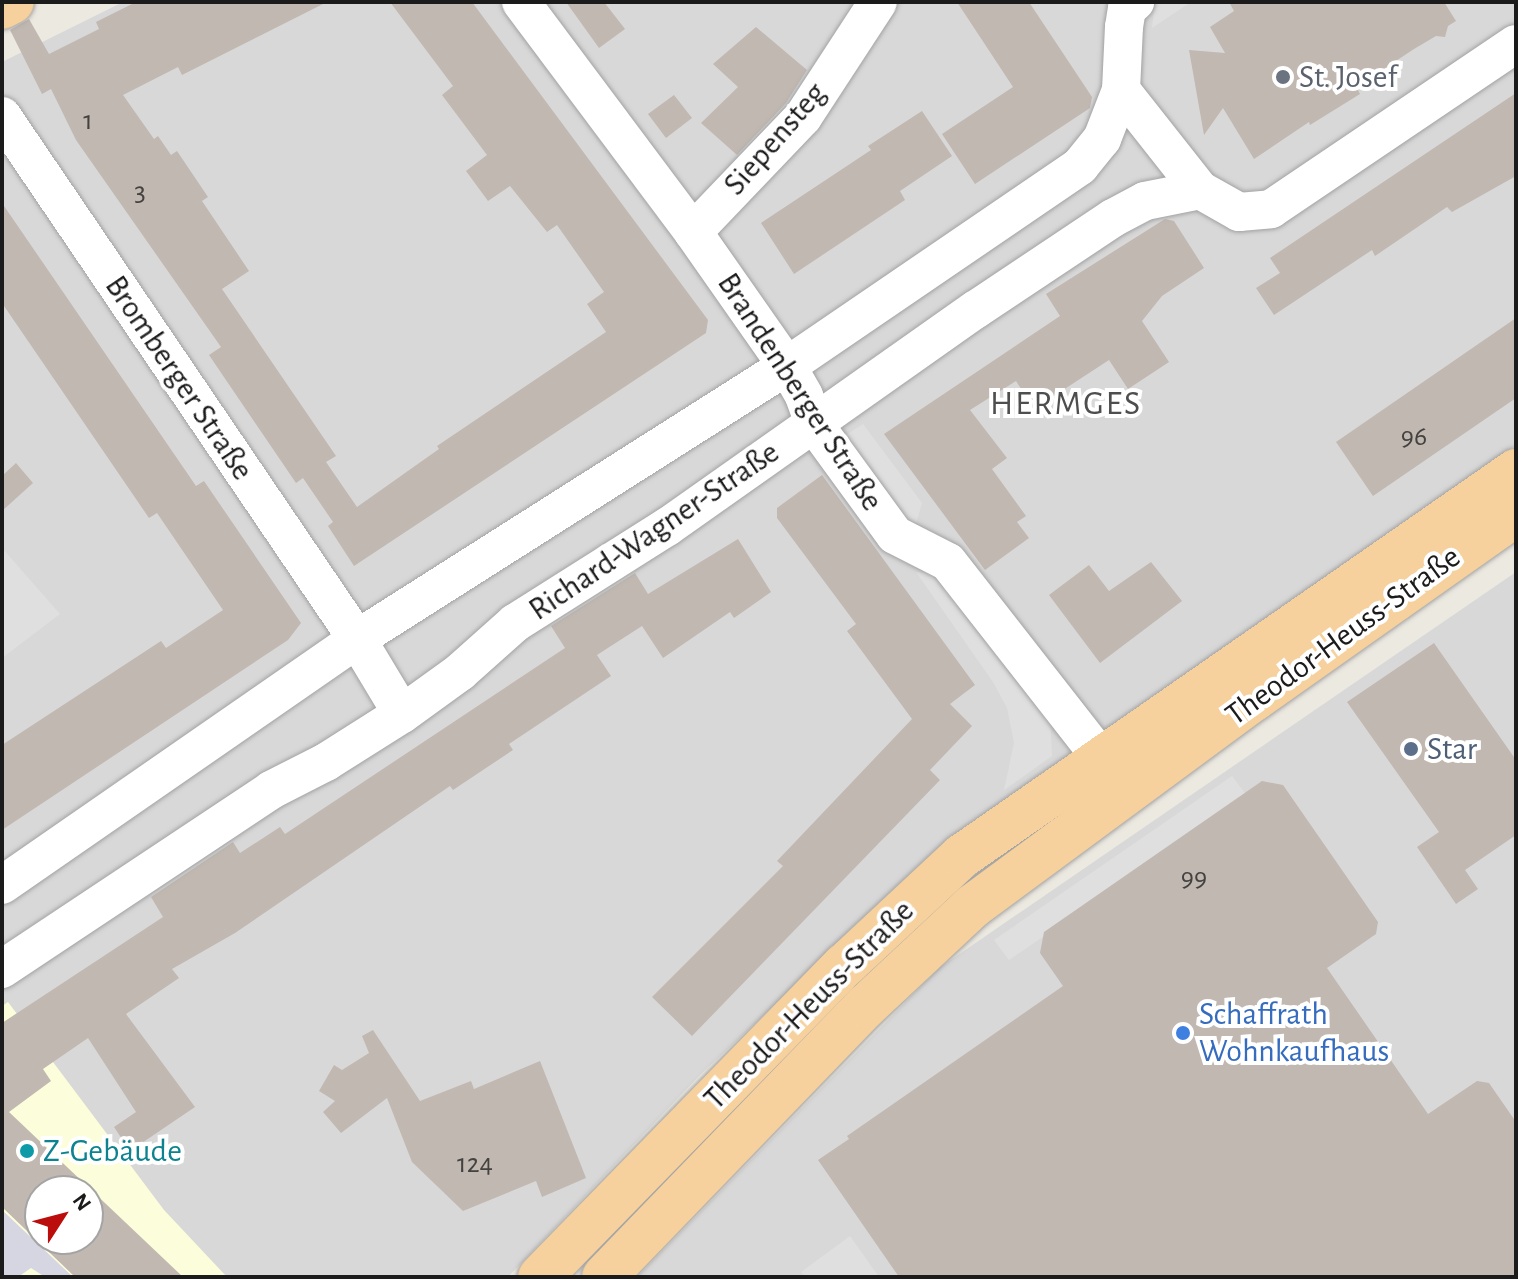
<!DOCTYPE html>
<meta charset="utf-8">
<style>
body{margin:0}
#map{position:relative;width:1518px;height:1279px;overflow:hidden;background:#ece9e1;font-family:"Alegreya Sans",sans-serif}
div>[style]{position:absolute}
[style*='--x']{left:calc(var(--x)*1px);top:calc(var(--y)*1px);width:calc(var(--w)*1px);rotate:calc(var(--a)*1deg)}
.residential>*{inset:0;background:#d9d8d8}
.education>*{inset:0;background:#fcfdda}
.parking>*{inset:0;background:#dfdfdf}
.plaza>*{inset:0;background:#d6d6e2}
.building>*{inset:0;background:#c0b8b1}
.roads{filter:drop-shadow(0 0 2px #a2a2a2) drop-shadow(0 0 2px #a2a2a2)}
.minor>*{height:38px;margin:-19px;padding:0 19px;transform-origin:19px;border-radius:19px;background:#fff}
.major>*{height:44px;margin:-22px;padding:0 22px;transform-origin:22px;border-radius:22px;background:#f6d19d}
.dots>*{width:22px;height:22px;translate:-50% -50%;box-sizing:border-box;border:4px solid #fff;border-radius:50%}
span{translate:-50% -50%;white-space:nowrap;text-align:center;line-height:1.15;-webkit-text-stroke:8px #fff;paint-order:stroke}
.number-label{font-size:28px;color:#444240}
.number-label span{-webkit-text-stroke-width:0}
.worship-label{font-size:32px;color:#5b616d}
.left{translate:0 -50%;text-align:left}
.street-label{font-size:32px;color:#1b1b1b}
.service-label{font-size:32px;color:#4e5e75}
.shop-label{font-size:32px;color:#366cbe}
.culture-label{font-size:32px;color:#0d838f}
.neighbourhood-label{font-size:34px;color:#4e4e4e;letter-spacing:2px}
.frame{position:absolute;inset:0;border:4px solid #1b1b1b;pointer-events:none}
.north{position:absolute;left:24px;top:1175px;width:80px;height:80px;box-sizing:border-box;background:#fff;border:2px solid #a4a4a4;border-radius:50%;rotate:54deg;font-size:22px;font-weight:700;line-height:32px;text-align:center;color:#1b1b1b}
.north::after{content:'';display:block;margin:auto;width:28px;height:36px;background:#bb0d0b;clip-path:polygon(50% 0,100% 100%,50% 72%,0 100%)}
</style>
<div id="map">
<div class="residential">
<i style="clip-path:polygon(evenodd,123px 2px,1516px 2px,1516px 445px,924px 864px,699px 1076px,508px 1277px,2px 1277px,2px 62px,123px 2px,40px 1191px,88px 1191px,88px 1239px,40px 1239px,40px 1191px)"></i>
<i style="clip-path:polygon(1516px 572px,1516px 1277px,637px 1277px,939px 968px)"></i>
</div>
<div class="education">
<i style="clip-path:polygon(evenodd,8px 1002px,164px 1210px,227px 1277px,2px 1277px,2px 1006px,8px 1002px,40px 1191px,88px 1191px,88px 1239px,40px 1239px,40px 1191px)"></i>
</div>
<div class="parking">
<i style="clip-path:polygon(1155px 2px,1191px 2px,1152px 28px)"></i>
<i style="clip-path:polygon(863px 424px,922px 503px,916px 524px,902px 520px,843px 437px)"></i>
<i style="clip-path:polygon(2px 548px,60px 614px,2px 658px)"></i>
<i style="clip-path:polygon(916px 572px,948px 576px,1050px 713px,1052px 756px,1004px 790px,1014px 743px,1007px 708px,993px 682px)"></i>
<i style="clip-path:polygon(1232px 776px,1248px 797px,1009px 960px,994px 940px)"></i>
<i style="clip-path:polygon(850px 1236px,879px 1277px,805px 1277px,801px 1272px)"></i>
</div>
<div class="plaza">
<i style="clip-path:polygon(2px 1210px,73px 1277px,45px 1277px,31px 1268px,18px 1277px,2px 1277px)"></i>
</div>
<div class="building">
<i style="clip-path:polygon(136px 2px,327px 2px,182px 75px,178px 67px,123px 95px,154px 139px,158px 136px,171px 155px,177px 151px,208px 197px,202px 201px,249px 271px,222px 289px,336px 456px,326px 462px,357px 507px,439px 449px,437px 446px,606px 332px,587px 304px,604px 292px,557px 225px,547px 232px,510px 186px,488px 201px,466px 171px,487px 155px,442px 95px,453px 86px,390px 2px,472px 2px,708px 320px,706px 333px,354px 566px,328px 526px,333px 522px,303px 478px,296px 483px,209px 355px,221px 347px,76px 140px,51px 89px,42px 94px,10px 30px,29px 19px,49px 54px,99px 29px,96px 22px)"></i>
<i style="clip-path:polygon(566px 2px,604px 2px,625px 29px,599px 48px)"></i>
<i style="clip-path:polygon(957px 2px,1029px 2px,1092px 97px,1090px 108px,975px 184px,942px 134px,1013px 87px)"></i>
<i style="clip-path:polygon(1229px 2px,1444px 2px,1456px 21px,1448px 26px,1445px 37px,1436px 36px,1414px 49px,1361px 84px,1357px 88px,1360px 94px,1310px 125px,1309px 122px,1254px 159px,1223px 108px,1204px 135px,1189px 50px,1225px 53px,1210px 27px,1234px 11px)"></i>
<i style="clip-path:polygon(756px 27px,807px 70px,786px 103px,737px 155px,701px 123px,738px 87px,713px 64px)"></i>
<i style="clip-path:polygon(1516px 93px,1516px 176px,1452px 212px,1447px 207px,1375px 256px,1372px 250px,1274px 315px,1256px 288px,1280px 273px,1270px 258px)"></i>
<i style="clip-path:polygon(674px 95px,692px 118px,666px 138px,648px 114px)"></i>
<i style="clip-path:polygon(922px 111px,952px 156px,900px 191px,905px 200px,794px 274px,761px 223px,871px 150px,868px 146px)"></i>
<i style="clip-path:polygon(2px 203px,196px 486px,204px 481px,301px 623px,288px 640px,2px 830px,2px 745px,161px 641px,166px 648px,223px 610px,157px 513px,149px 518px,2px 303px)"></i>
<i style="clip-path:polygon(1165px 219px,1174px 221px,1204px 268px,1162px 296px,1142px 321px,1169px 362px,1128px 389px,1109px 360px,1034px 409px,1016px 381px,970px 410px,1007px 458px,992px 469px,1026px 516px,1017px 522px,1029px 538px,985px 570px,884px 434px,1060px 316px,1046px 294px)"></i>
<i style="clip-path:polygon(1516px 318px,1516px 398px,1373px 496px,1336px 442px)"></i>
<i style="clip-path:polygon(16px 463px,33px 483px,2px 511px,2px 476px)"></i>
<i style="clip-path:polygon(822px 475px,975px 685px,950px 704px,972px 726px,930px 770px,940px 780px,692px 1036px,652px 997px,783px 866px,777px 861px,912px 719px,847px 631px,856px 624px,777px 518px,777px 508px)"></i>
<i style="clip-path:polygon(evenodd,738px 539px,771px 592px,734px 618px,730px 612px,663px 658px,642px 626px,597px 655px,611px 676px,509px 744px,513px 750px,453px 790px,450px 786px,235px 933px,172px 969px,179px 978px,126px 1014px,195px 1107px,130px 1151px,114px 1127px,136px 1112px,88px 1038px,43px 1069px,51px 1081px,9px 1112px,183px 1277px,75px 1277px,2px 1207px,2px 1023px,163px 917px,151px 897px,233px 842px,240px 853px,280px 827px,285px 834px,565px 648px,551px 626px,635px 573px,648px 594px,738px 539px,40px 1191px,88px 1191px,88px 1239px,40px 1239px,40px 1191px)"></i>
<i style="clip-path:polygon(1151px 562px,1182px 601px,1100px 663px,1049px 595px,1089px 565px,1109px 591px)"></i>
<i style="clip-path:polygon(1434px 643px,1516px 760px,1516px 835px,1465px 870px,1478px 889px,1456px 904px,1417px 847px,1439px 832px,1347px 702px)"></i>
<i style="clip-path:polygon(1262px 781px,1283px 785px,1378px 922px,1376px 934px,1327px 968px,1428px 1114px,1477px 1081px,1489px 1083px,1516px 1122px,1516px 1277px,899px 1277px,818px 1160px,849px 1139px,847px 1136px,1063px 986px,1040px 953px,1044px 932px)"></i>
<i style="clip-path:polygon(373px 1030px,420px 1101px,471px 1081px,474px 1089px,540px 1061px,586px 1178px,542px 1197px,536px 1181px,463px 1211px,412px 1162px,387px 1098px,341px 1133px,323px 1112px,335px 1101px,319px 1091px,334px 1065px,342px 1070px,369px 1053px,362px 1036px)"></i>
</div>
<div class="roads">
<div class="minor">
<i style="--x:521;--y:2;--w:287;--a:53.2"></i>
<i style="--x:693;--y:232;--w:164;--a:55"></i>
<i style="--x:787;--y:366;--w:34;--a:60"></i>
<i style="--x:804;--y:396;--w:30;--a:70"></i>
<i style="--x:814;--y:424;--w:137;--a:53.9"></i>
<i style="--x:895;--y:535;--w:59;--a:27"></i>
<i style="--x:948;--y:562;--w:250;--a:52"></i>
<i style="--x:1102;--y:759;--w:28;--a:120"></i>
<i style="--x:1121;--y:90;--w:127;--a:51.7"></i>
<i style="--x:1200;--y:190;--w:45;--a:29.4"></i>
<i style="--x:1239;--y:212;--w:32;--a:-5"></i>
<i style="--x:1271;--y:209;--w:295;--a:-34"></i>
<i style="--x:2;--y:116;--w:632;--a:55.83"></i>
<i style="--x:357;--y:639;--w:87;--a:59"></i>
<i style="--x:693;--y:232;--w:159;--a:-46.3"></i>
<i style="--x:803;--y:117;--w:137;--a:-56.9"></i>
<i style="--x:2;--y:885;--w:432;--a:-34.7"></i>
<i style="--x:357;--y:639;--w:509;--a:-32.41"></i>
<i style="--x:787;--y:366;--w:355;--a:-34.3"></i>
<i style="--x:1080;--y:166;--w:35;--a:-51"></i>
<i style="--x:1102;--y:139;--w:53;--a:-68.8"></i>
<i style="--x:1121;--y:90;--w:63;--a:-87.3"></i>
<i style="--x:1124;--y:27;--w:18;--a:-81"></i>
<i style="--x:1127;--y:9;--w:11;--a:-41"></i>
<i style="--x:2;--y:969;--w:323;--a:-33.6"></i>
<i style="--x:271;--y:790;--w:62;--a:-27"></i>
<i style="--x:326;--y:762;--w:90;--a:-32.3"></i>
<i style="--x:402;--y:714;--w:72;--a:-35.9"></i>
<i style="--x:460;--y:672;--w:74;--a:-41.7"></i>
<i style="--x:515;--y:623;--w:180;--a:-32.3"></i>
<i style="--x:667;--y:527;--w:377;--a:-35.2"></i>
<i style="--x:975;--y:310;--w:166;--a:-33.7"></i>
<i style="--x:1113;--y:218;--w:36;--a:-28"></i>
<i style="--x:1145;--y:201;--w:56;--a:-11.3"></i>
</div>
<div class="major">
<i style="--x:2;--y:7;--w:11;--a:-27"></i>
<i style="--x:540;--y:1277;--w:436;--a:-45.7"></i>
<i style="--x:845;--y:965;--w:160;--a:-43"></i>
<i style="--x:962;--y:856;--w:675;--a:-34.8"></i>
<i style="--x:604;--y:1277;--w:377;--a:-46"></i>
<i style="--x:866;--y:1006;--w:146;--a:-43.1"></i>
<i style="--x:973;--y:906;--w:349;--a:-36.4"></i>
<i style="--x:1254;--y:699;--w:321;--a:-35.2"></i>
</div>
</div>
<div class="dots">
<i style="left:1283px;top:77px;background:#6b7280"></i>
<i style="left:1411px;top:749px;background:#5c6f8a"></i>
<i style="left:1183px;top:1033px;background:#3f7fe0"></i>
<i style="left:27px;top:1151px;background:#0f9aa8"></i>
</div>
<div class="number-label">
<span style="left:88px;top:121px">1</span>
<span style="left:140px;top:192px">3</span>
<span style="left:1414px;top:437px">96</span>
<span style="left:1194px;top:878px">99</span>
<span style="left:475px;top:1164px">124</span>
</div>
<div class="worship-label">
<span class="left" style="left:1299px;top:77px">St. Josef</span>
</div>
<div class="street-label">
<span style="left:775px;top:139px;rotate:-49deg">Siepensteg</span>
<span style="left:179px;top:378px;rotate:56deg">Bromberger Straße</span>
<span style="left:800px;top:392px;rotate:57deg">Brandenberger Straße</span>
<span style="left:654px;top:531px;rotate:-34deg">Richard-Wagner-Straße</span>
<span style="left:1343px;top:636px;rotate:-36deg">Theodor-Heuss-Straße</span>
<span style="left:809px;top:1005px;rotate:-45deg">Theodor-Heuss-Straße</span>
</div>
<div class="service-label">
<span class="left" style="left:1427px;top:749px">Star</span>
</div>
<div class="shop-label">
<span class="left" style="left:1199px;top:1033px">Schaffrath<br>Wohnkaufhaus</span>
</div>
<div class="culture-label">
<span class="left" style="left:43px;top:1151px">Z-Gebäude</span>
</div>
<div class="neighbourhood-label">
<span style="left:1066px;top:405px">HERMGES</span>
</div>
<div class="frame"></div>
<div class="north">N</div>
</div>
